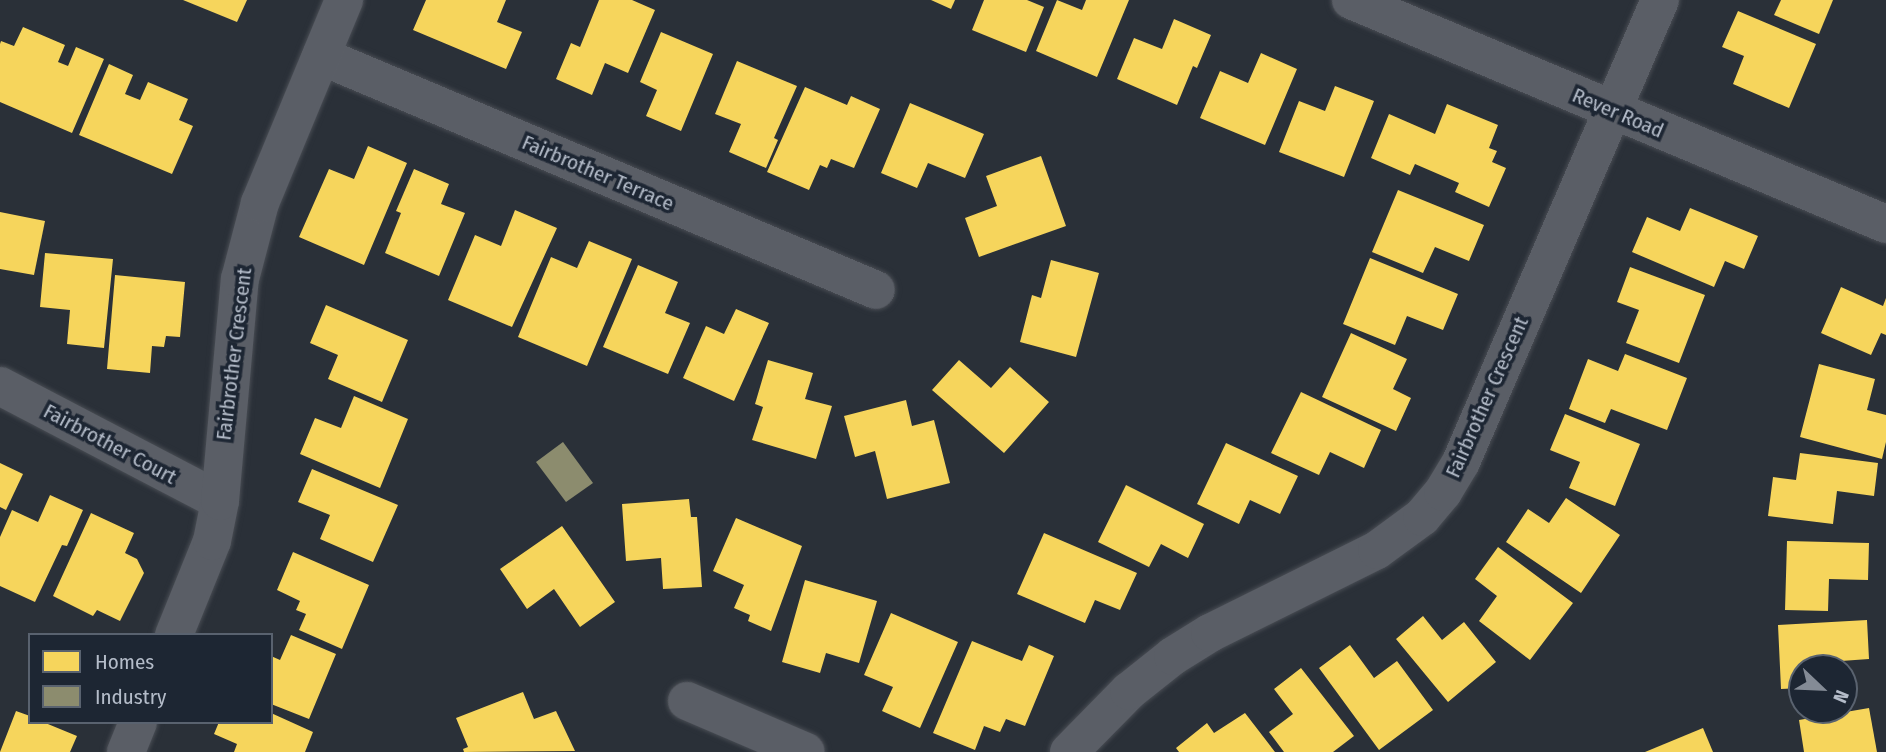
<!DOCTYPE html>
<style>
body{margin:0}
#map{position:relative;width:1886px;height:752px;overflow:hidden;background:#2a3038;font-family:"Fira Sans Condensed",sans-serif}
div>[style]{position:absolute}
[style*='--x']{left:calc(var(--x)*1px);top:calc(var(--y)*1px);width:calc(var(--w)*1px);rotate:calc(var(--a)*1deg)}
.homes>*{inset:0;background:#f6d55c}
.industry>*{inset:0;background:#8c8c6e}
.roads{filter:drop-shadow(0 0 2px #484c53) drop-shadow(0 0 2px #484c53)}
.minor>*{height:38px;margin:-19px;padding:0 19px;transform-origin:19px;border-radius:19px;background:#5a5e66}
span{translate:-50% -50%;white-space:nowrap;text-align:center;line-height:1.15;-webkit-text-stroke:7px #1d2633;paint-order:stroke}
.street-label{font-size:21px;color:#b4bcc9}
.legend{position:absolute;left:28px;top:633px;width:245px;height:91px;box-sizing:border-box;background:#1d2633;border:2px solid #59626f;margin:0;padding:9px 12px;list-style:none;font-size:21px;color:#b4bcc9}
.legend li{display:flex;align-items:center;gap:14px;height:35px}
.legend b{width:35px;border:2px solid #59626f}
.north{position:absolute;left:1788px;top:654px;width:70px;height:70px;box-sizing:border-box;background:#1d2633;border:2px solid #59626f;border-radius:50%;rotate:113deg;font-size:19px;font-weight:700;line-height:28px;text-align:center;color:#b4bcc9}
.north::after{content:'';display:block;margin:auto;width:24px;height:32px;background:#848b96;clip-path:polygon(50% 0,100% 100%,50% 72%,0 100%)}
</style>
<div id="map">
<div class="homes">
<i style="clip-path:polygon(183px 0,247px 0,237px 22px)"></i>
<i style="clip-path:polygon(426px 0,506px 0,497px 22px,522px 32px,506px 69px,413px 30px)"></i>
<i style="clip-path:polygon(599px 0,632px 0,655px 10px,628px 73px,605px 63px,592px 95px,556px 79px,571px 43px,580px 47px)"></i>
<i style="clip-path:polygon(931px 0,955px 0,951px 9px)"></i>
<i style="clip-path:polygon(984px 0,1027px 0,1044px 7px,1026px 52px,972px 30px)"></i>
<i style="clip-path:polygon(1057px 0,1082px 10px,1086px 0,1129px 0,1097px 77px,1036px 51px)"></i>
<i style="clip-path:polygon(1781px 0,1833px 0,1819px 34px,1774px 15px)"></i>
<i style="clip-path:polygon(1738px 11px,1816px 44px,1789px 108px,1733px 84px,1744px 56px,1722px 47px)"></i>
<i style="clip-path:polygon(1174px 19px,1211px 35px,1197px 68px,1193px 66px,1177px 105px,1117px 79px,1134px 38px,1162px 49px)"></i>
<i style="clip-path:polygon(23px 27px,65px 45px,58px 62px,68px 66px,76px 47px,104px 59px,72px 133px,0 102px,0 44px,1px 41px,14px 46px)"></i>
<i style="clip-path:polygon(661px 32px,713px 54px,681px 131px,646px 116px,657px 90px,640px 82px)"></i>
<i style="clip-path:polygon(1261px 53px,1297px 69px,1265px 145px,1200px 118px,1220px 71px,1248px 83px)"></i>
<i style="clip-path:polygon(737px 61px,797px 86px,774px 138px,778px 140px,766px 168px,729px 152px,741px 124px,715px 114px)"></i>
<i style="clip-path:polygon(109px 64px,133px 75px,125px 94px,140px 100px,148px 82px,188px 99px,179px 120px,193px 126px,172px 174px,79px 135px)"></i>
<i style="clip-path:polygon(1335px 86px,1374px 101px,1344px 177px,1279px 152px,1299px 101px,1325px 111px)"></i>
<i style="clip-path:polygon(805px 87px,847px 105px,851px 96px,880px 109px,854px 168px,831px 159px,827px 168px,820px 165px,809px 190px,767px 172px)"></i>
<i style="clip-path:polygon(910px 103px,984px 134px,965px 178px,928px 163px,917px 188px,881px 173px)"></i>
<i style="clip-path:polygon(1447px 104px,1498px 125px,1489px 148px,1497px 151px,1492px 162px,1506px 168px,1489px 207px,1455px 192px,1459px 183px,1415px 164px,1410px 175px,1371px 158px,1389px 114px,1435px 134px)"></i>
<i style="clip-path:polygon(368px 146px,407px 163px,364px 265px,299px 237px,329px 169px,354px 179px)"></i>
<i style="clip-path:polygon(1041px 156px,1066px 226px,979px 257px,965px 218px,997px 206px,986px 176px)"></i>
<i style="clip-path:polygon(414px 169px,449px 184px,441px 204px,465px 213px,439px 276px,385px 253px,401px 213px,396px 211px)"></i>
<i style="clip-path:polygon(1398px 190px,1484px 225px,1469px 261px,1435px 247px,1423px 273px,1372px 252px)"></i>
<i style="clip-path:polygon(1690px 208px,1758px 236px,1744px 269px,1725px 261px,1714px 287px,1632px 252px,1647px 217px,1680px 231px)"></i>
<i style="clip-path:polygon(515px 210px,557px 228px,512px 327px,448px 300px,475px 235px,501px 246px)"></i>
<i style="clip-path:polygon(0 212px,45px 221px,34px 275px,0 269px)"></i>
<i style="clip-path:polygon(589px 241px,632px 259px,587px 366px,518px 337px,551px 257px,577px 268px)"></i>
<i style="clip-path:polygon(45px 253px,113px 259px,104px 348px,67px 344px,70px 310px,40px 307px)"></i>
<i style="clip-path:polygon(1370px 258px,1458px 294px,1443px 330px,1407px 316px,1395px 345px,1343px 324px)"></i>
<i style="clip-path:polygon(1051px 260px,1099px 273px,1076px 357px,1020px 342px,1032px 295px,1041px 298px)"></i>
<i style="clip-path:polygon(638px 265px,678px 282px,665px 313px,690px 323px,668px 374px,603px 347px)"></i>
<i style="clip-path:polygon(1630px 267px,1705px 295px,1679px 363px,1626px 343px,1639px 310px,1617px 302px)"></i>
<i style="clip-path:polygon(115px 275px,185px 282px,180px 337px,166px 336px,164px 347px,152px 346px,150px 373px,107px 369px)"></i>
<i style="clip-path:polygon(1841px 287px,1883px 306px,1886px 298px,1886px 335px,1881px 333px,1871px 355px,1821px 333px)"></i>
<i style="clip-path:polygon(326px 305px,408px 340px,382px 402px,328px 379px,338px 355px,310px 343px)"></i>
<i style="clip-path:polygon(736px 309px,769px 323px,734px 401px,683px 378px,706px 326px,724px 334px)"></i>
<i style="clip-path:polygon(1351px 333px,1407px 359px,1393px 389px,1411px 398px,1396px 431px,1322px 397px)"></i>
<i style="clip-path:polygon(1625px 354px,1687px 378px,1667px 430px,1611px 409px,1605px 423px,1569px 409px,1588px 359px,1618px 371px)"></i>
<i style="clip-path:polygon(768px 360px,813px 373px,805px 399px,832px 406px,816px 459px,752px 440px,763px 407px,755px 404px)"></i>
<i style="clip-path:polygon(959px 360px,991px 388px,1010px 367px,1049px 402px,1004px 453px,932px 390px)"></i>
<i style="clip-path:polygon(1819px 364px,1875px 379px,1867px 410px,1886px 415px,1886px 442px,1882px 459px,1800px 437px)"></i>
<i style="clip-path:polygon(1301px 392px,1381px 430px,1364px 468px,1330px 452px,1319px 475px,1271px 453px)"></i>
<i style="clip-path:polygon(354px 396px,408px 419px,380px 488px,300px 454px,315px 418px,341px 428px)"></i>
<i style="clip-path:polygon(906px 400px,912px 426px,934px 420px,950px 483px,887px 499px,875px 451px,855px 457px,844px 416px)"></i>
<i style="clip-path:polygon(1565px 414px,1640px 444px,1615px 506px,1569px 488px,1580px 462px,1550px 450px)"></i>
<i style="clip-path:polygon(1226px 443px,1298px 476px,1280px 514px,1250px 500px,1239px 524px,1197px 504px)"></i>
<i style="clip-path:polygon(1800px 453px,1878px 463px,1874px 496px,1837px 491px,1833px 524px,1768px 516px,1773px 477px,1796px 480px)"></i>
<i style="clip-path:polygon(0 463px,23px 474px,6px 510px,0 507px)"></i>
<i style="clip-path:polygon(312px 469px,398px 505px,373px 562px,320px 539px,330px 515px,298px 502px)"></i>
<i style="clip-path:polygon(1126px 485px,1204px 524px,1188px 558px,1161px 544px,1149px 567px,1098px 542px)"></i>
<i style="clip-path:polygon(50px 495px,83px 510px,67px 546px,62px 545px,35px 602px,0 586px,0 537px,12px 510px,38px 522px)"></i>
<i style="clip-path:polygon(1566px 498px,1620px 535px,1581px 593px,1506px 542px,1528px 509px,1549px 523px)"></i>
<i style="clip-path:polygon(689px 499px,691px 517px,697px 517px,702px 587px,663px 589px,661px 558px,626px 561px,622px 504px)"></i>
<i style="clip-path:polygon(91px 513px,134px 533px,125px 553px,137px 559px,144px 573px,120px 621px,97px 610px,93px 616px,53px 596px)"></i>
<i style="clip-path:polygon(736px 518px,802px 546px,771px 631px,748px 621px,750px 615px,734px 608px,744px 585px,713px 571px)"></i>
<i style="clip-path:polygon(562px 526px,615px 602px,580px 627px,554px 589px,527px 609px,500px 569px)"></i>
<i style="clip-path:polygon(1044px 533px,1137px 573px,1120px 610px,1095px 600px,1085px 623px,1017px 594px)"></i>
<i style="clip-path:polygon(1787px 541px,1869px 543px,1868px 580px,1829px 579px,1828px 611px,1785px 610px)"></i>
<i style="clip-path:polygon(1498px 547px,1573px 603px,1530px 660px,1479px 621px,1497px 596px,1475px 579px)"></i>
<i style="clip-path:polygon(293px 552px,369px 585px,342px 649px,299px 630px,306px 614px,296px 610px,300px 601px,277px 590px)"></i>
<i style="clip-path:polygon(805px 580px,877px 601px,859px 663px,826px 653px,820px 673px,782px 662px)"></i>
<i style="clip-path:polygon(891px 613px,958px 642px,920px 728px,882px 711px,893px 687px,864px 675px)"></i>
<i style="clip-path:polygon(1423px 616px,1442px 640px,1464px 622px,1496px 662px,1448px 702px,1396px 639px)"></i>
<i style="clip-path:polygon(1867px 620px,1869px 659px,1841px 661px,1841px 668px,1802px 668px,1802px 688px,1781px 689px,1778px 625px)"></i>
<i style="clip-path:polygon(291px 635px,336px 654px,309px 719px,271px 704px,271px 656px,280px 660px)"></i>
<i style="clip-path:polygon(972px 641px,1022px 661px,1029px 645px,1054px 656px,1025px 726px,1006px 719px,1000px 732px,984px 726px,975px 750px,933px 733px)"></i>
<i style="clip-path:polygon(1350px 645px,1374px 678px,1397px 661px,1433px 710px,1379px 750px,1319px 668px)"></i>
<i style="clip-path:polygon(1301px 668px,1354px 736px,1333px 752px,1284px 752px,1269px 732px,1293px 714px,1274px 689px)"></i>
<i style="clip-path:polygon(523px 692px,534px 719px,556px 711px,575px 751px,464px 752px,463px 749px,468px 747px,456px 718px)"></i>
<i style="clip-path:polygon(1869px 708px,1877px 752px,1804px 752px,1799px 720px)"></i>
<i style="clip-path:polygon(16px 711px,30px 716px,30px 722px,43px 722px,77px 736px,70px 752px,0 752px)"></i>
<i style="clip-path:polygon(271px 713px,313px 732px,305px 752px,234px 752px,237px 744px,214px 734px,219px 722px,271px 722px)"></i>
<i style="clip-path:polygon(1245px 713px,1275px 752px,1179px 752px,1176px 748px,1207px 723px,1214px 733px)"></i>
<i style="clip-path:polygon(1703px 728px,1713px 752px,1645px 752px)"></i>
</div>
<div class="industry">
<i style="clip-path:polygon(563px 442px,593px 483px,566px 502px,536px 462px)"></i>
</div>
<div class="roads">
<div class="minor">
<i style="--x:1351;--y:0;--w:580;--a:22.72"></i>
<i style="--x:321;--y:56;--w:602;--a:22.86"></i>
<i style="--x:0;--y:386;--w:248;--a:27.6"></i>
<i style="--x:174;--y:635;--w:101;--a:-68"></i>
<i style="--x:212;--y:541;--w:41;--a:-78.7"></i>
<i style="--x:220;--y:501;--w:223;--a:-84.9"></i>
<i style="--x:240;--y:279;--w:79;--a:-75.3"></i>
<i style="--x:260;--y:203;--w:220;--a:-67.5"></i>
<i style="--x:687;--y:701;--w:129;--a:23.2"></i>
<i style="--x:126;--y:752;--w:32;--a:-68"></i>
<i style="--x:1069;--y:752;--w:86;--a:-45.5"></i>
<i style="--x:1129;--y:691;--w:56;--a:-38.5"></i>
<i style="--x:1173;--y:656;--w:44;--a:-31.9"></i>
<i style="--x:1210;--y:633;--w:186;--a:-26.4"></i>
<i style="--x:1377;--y:550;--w:56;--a:-36.3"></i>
<i style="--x:1422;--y:517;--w:33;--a:-50"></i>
<i style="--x:1443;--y:492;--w:35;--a:-59"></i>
<i style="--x:1461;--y:462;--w:503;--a:-66.7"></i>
</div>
</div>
<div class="street-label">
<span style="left:1618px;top:113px;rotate:23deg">Rever Road</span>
<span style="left:598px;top:173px;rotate:23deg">Fairbrother Terrace</span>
<span style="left:234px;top:354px;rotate:-83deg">Fairbrother Crescent</span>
<span style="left:1487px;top:397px;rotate:-66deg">Fairbrother Crescent</span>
<span style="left:110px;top:444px;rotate:28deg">Fairbrother Court</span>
</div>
<ul class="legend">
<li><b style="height:19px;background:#f6d55c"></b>Homes</li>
<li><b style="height:19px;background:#8c8c6e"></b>Industry</li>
</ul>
<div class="north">N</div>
</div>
